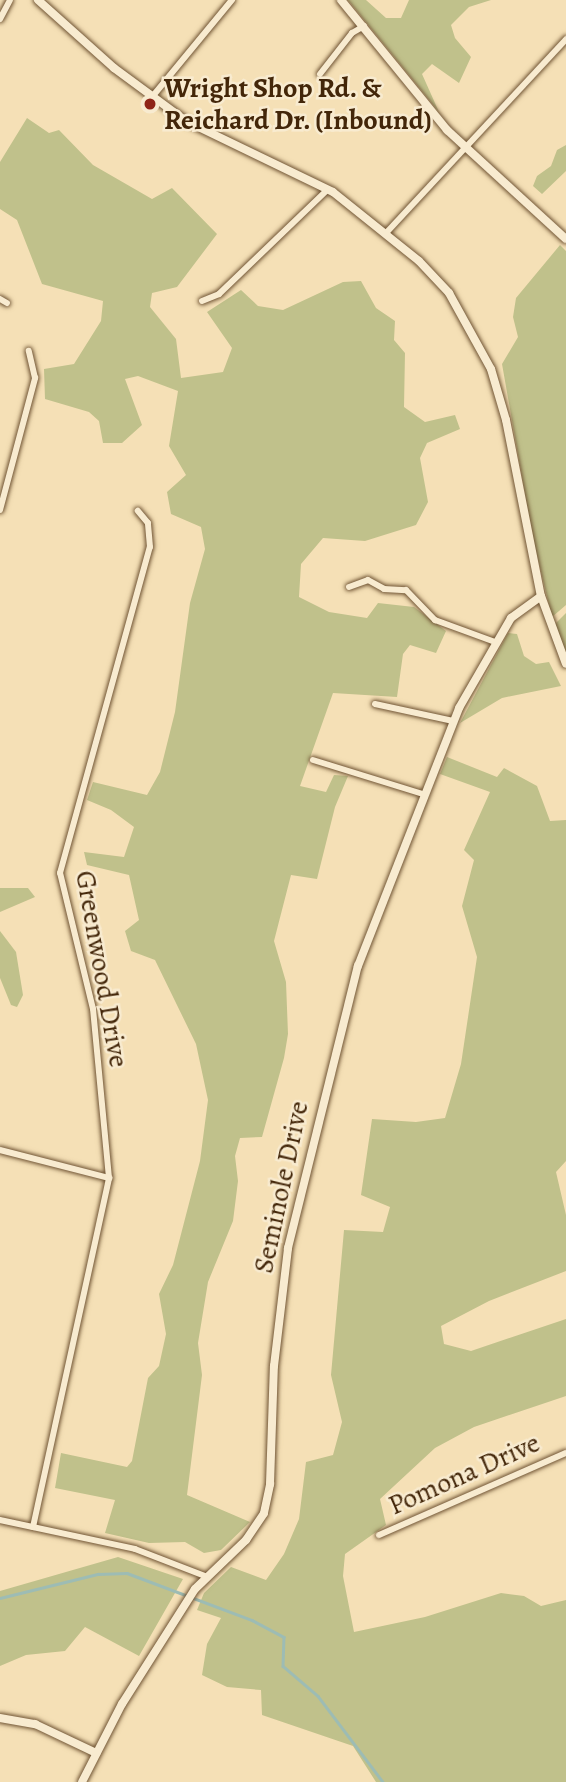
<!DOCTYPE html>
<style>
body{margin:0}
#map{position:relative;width:566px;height:1782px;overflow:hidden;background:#f5e0b6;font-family:Alegreya,serif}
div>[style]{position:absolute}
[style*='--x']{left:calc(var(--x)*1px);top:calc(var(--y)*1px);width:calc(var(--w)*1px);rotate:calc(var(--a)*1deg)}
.green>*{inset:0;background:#c0c18b}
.stream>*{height:2.5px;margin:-1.25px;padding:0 1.25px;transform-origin:1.25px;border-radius:1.25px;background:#9dbcb4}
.roads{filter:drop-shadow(0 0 2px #705434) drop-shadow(0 0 2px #705434)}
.minor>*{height:6px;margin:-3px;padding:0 3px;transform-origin:3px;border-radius:3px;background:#f8ebd0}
.tertiary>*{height:8px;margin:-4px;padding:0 4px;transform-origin:4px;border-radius:4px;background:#f8ebd0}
.dots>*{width:19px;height:19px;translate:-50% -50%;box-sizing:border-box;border:4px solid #f8ebd0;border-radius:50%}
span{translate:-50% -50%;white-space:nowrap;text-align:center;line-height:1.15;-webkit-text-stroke:5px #f8ebd0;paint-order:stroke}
.poi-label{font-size:28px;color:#432609;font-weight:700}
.left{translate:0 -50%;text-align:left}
.street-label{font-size:28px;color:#432609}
</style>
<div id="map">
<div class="green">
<i style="clip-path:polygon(348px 0,366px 0,386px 18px,401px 18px,409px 0,491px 0,469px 7px,451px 25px,455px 38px,471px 57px,459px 83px,432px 64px,422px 74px,439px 112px)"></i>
<i style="clip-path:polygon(27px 118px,49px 133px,59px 130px,93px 165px,152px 199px,172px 188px,217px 234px,177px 287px,152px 293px,150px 307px,176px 339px,181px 378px,223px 372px,232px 348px,207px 312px,241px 290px,258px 306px,283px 310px,343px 282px,361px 281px,376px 308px,395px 321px,394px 340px,405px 353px,404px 407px,425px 422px,455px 415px,460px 429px,427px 443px,420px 458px,428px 502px,416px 525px,365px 541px,323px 538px,301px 564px,299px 597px,329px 612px,367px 618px,378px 603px,414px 607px,446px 631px,436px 653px,410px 645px,403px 654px,397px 697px,333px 693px,300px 786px,326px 792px,334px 775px,348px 776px,335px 807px,317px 879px,291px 875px,274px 941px,286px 982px,288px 1034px,284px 1058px,262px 1137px,240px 1138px,235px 1156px,238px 1181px,233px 1221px,208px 1282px,198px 1343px,202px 1375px,187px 1495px,250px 1522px,221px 1550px,204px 1553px,185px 1542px,149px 1543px,105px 1533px,115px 1500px,55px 1488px,61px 1453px,127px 1467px,132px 1461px,148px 1378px,159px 1366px,166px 1334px,159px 1294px,173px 1265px,200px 1161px,208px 1100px,196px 1044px,155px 960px,131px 951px,125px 931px,139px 920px,129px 875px,87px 865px,84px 852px,124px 857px,134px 827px,111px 810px,87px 800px,93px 782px,147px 795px,160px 772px,175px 712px,190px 603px,205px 549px,201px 527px,171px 514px,167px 492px,186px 475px,169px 446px,178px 391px,138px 376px,125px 379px,142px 425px,122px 443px,103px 443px,99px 421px,89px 412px,45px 399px,44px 369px,74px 364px,101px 321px,103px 301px,42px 284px,17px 220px,0 209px,0 162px)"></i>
<i style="clip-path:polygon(566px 145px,566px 171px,542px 194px,533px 186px,537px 176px,551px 166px,557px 150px)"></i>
<i style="clip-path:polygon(560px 245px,566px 251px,566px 605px,552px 617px,533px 539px,502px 364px,518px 337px,513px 317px,516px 298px)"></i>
<i style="clip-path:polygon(566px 613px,566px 660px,553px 626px)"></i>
<i style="clip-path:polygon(508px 633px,517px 634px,524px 656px,536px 664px,549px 662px,561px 686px,502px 698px,460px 723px)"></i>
<i style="clip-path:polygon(447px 757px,497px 777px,504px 768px,537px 786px,550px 821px,566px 820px,566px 1161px,556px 1172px,566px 1215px,566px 1271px,489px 1301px,441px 1326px,444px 1344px,471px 1351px,566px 1319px,566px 1396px,474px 1427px,435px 1448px,380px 1499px,386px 1525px,345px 1554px,343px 1576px,354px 1632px,425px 1617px,501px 1593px,524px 1596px,541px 1606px,566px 1600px,566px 1782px,376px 1782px,353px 1746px,262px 1715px,261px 1690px,227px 1687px,202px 1675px,207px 1644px,221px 1618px,197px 1610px,204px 1593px,231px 1567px,266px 1580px,284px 1554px,299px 1519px,306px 1462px,333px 1455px,342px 1422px,331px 1375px,344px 1230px,383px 1232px,390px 1207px,361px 1195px,372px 1119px,416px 1122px,445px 1118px,461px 1064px,477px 957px,462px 906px,474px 860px,464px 850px,490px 792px,440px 774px)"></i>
<i style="clip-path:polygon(0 888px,28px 888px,35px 897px,0 912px)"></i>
<i style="clip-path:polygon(0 931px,16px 952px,23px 995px,17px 1007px,11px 1005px,0 978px)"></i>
<i style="clip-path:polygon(118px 1557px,183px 1579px,139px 1656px,85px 1627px,65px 1651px,26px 1655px,0 1666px,0 1591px)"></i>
</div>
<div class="stream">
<i style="--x:0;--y:1598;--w:101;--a:-13.8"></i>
<i style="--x:98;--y:1574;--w:29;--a:-2"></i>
<i style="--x:127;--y:1573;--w:134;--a:20.6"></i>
<i style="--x:252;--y:1620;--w:36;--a:28"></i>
<i style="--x:284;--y:1637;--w:29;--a:92"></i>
<i style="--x:283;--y:1666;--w:46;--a:40.6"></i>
<i style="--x:318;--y:1696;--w:108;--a:52.9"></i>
</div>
<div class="roads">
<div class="minor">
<i style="--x:0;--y:19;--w:21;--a:-62"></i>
<i style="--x:320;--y:74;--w:52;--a:-52"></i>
<i style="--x:352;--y:33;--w:14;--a:-30"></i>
<i style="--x:152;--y:97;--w:126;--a:-50.5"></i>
<i style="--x:386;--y:233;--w:265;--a:-47.1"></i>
<i style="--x:0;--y:299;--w:8;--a:30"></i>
<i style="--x:202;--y:301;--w:18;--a:-22"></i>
<i style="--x:219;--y:294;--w:151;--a:-43.9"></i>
<i style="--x:0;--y:510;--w:137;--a:-75.1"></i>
<i style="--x:35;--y:378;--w:28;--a:-103"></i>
<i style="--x:349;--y:587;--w:20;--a:-20"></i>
<i style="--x:368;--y:580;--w:18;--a:29"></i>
<i style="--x:384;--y:589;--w:22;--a:3"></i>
<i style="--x:406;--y:590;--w:42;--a:46"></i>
<i style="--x:435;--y:620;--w:64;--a:20.1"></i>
<i style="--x:375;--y:704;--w:80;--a:12.3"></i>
<i style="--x:313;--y:760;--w:115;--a:17.2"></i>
<i style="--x:0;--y:1150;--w:113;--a:14.4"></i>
<i style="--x:0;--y:1520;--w:138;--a:12.1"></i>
<i style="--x:135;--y:1549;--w:75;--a:21.1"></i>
<i style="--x:33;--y:1527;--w:357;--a:-77.7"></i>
<i style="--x:109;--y:1178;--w:170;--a:-95.4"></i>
<i style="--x:93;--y:1009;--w:140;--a:-103.6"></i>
<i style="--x:60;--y:873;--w:338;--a:-74.6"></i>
<i style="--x:150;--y:547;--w:24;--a:-95"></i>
<i style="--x:148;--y:523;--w:16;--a:-130"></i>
<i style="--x:379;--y:1535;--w:204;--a:-23.7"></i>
</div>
<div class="tertiary">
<i style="--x:38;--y:0;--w:102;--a:41.8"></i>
<i style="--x:114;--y:68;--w:89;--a:36.4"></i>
<i style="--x:186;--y:121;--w:163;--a:25.8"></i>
<i style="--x:333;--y:192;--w:110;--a:38.7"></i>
<i style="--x:419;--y:261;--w:44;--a:46.8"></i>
<i style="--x:449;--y:293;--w:87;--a:61.1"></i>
<i style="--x:491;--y:369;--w:53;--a:73.6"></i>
<i style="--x:506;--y:420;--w:179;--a:78.8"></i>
<i style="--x:541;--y:596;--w:72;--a:69.8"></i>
<i style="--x:341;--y:0;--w:168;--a:50.8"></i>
<i style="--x:447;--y:130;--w:161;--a:42.5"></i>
<i style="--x:0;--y:1718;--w:36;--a:10"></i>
<i style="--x:35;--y:1724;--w:68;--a:25.4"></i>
<i style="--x:82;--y:1782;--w:88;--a:-62.9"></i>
<i style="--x:122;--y:1704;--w:136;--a:-57.6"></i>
<i style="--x:195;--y:1589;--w:71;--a:-43.9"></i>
<i style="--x:246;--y:1540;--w:32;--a:-56"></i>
<i style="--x:264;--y:1513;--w:30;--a:-78"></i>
<i style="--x:270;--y:1484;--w:118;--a:-88.1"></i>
<i style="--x:274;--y:1366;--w:119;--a:-83.2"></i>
<i style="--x:288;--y:1248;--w:291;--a:-76.1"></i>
<i style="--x:358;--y:966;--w:277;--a:-68.6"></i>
<i style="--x:459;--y:708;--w:104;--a:-60"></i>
<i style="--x:511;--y:618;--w:37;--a:-36"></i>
</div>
</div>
<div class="dots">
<i style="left:150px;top:104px;background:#8f2418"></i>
</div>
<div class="poi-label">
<span class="left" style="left:164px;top:104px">Wright Shop Rd. &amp;<br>Reichard Dr. (Inbound)</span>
</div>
<div class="street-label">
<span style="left:102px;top:969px;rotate:80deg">Greenwood Drive</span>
<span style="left:281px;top:1187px;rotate:-78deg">Seminole Drive</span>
<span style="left:464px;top:1474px;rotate:-24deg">Pomona Drive</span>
</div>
</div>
